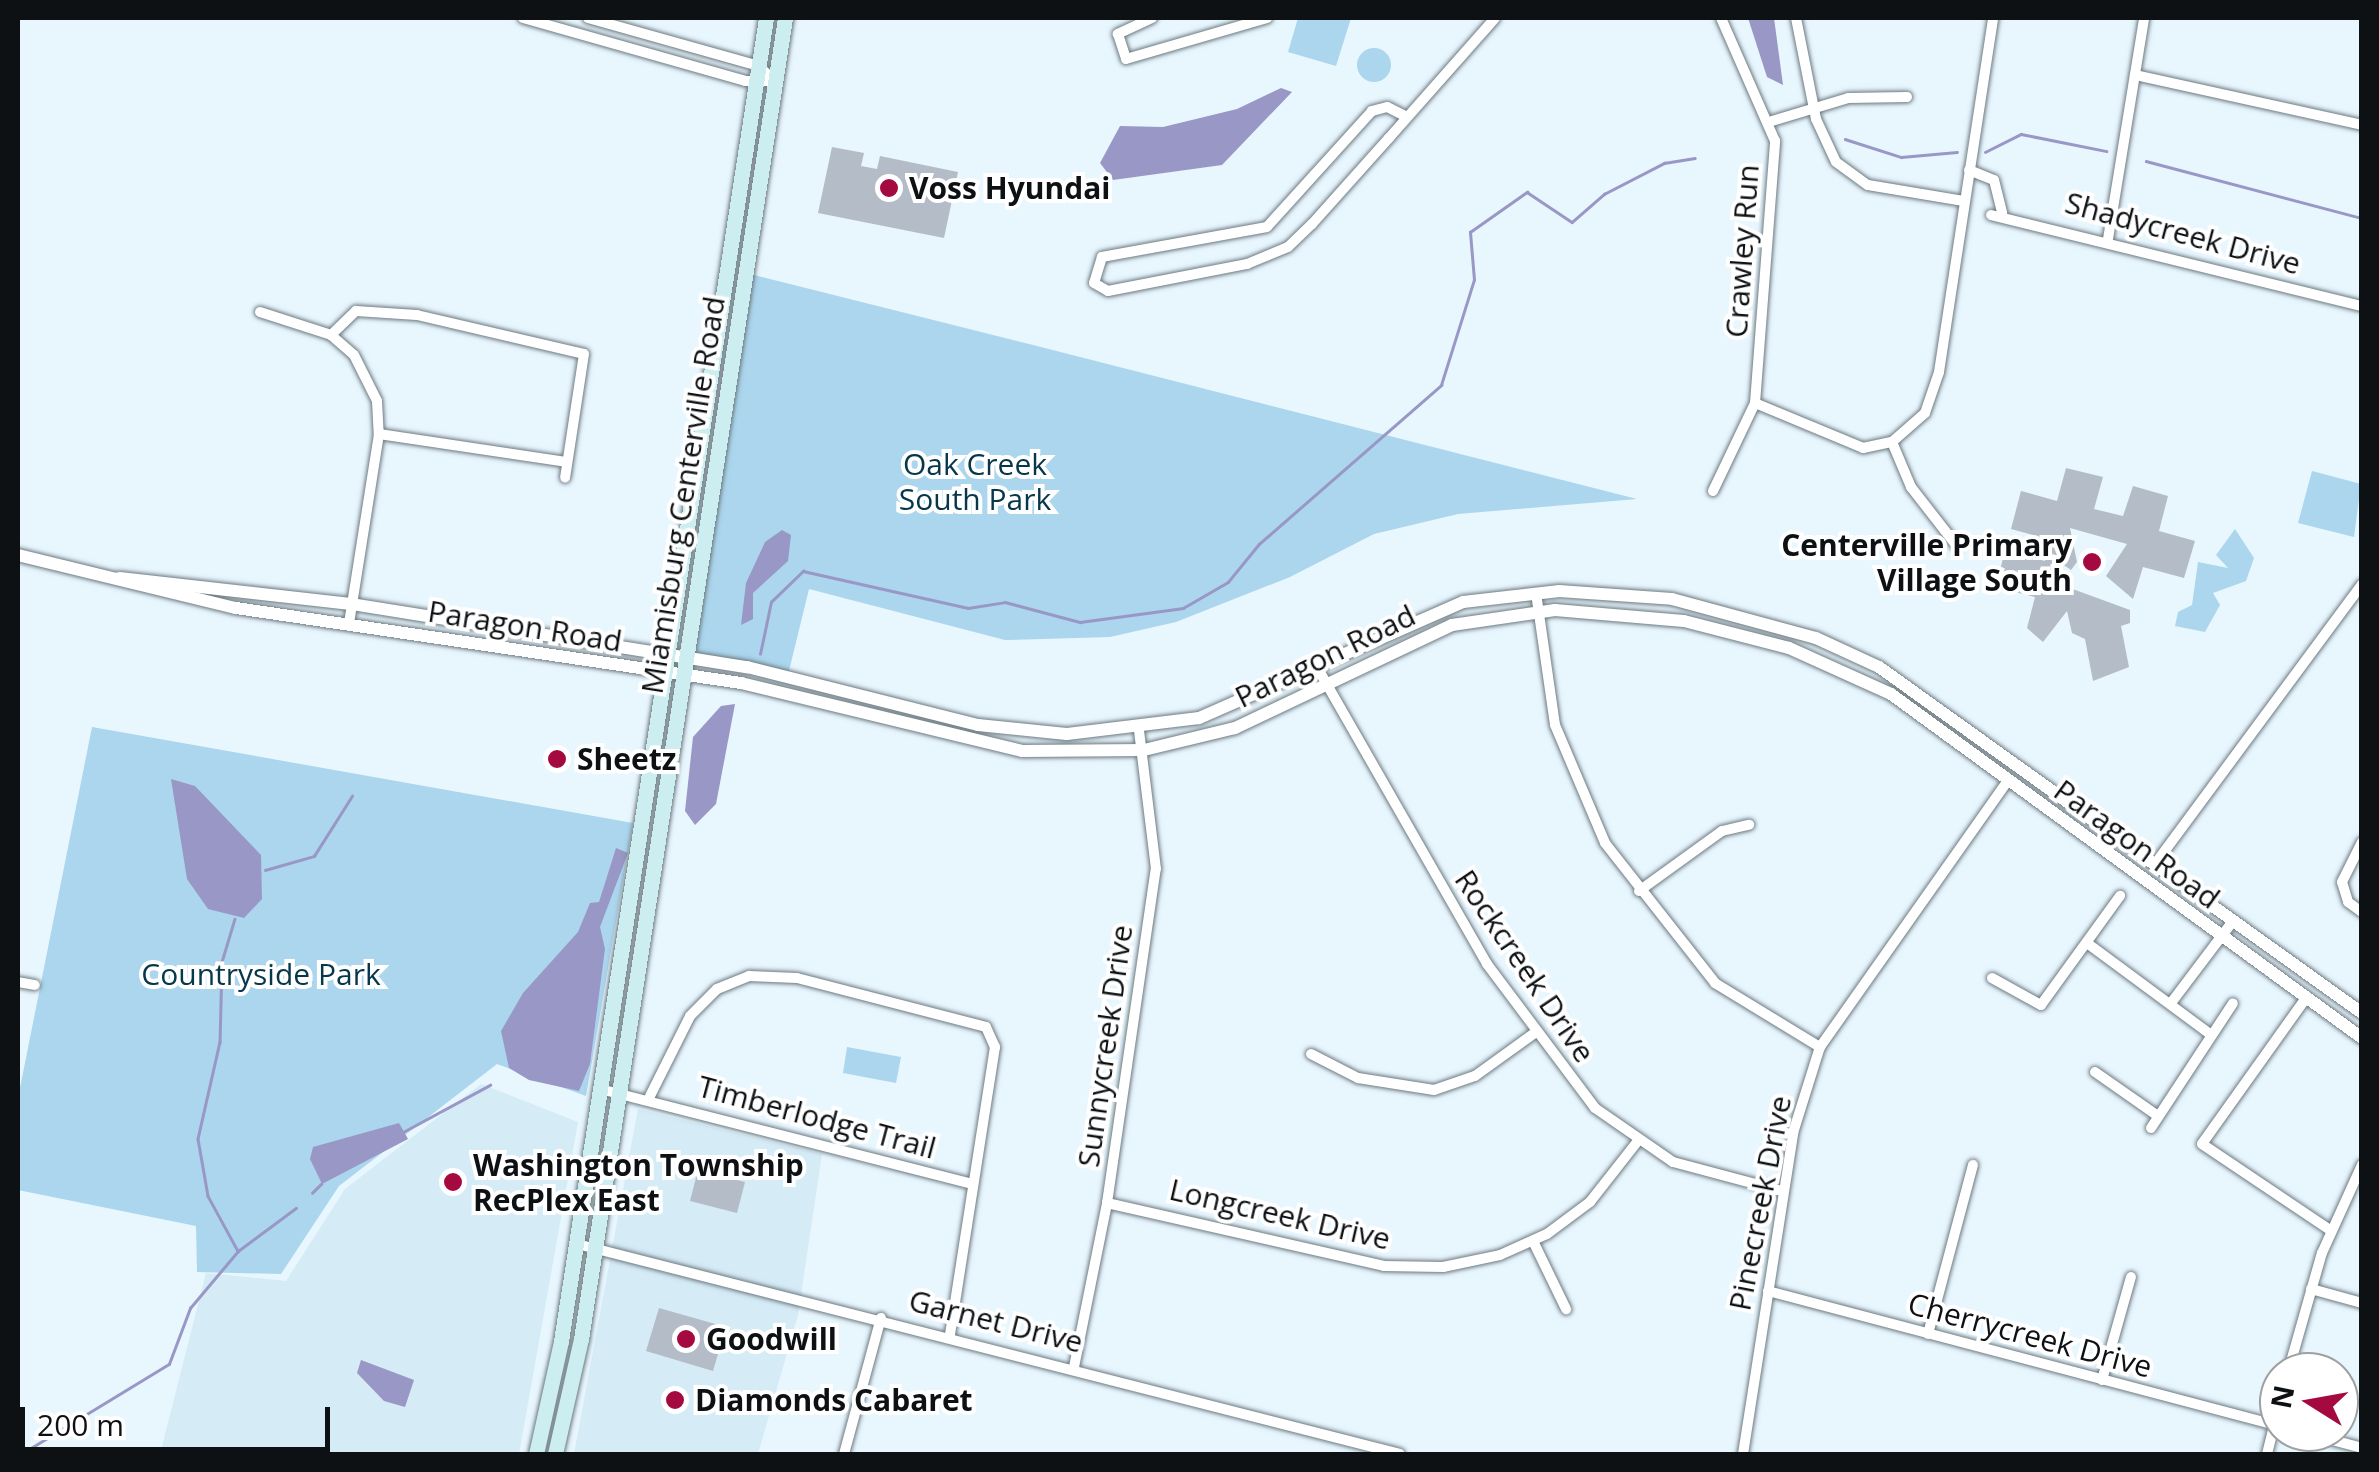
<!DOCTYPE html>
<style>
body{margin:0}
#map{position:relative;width:2379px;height:1472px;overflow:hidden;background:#e8f6fe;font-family:"Open Sans",sans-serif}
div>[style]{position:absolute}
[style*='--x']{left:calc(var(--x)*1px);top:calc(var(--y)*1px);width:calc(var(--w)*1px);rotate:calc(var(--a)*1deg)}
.built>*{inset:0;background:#d5ebf6}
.green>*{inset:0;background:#abd6ed}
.round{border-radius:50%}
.water>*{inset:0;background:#9997c6}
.stream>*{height:2.5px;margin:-1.25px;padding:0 1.25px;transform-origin:1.25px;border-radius:1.25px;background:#9997c6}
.building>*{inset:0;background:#b4bcc7}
.roads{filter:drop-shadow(0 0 2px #6d7a80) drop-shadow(0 0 2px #6d7a80)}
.minor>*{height:10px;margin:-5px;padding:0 5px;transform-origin:5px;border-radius:5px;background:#fff}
.tertiary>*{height:12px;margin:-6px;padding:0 6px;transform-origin:6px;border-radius:6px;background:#fff}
.secondary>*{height:15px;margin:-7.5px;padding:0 7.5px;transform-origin:7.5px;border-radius:7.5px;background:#cceef0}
.dots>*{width:28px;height:28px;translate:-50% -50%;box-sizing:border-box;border:5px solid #fff;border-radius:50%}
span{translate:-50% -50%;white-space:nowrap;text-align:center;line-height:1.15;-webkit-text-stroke:8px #fff;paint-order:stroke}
.poi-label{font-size:30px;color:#0d1114;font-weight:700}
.left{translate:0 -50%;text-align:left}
.right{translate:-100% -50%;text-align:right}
.street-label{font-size:30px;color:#0d1114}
.park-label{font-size:30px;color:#06374b}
.frame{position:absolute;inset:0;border:20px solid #0d1114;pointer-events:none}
.north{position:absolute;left:2259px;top:1352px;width:100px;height:100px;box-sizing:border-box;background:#fff;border:2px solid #9ea0a1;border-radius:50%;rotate:281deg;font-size:28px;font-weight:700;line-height:40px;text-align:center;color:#0d1114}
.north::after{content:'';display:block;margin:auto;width:35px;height:45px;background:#a40a3f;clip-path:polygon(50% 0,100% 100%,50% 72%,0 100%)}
.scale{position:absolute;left:20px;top:1407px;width:310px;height:45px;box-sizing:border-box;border:5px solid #0d1114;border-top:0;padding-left:12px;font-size:30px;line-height:35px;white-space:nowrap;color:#0d1114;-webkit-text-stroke:8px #fff;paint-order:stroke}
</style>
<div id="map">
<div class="built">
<i style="clip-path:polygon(481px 1084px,578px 1122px,519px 1454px,160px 1454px,206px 1273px,286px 1281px,345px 1189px)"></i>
<i style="clip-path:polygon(638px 1109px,822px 1154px,798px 1315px,758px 1454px,574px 1454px)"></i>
</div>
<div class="green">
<i style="clip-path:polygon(1298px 18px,1351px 18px,1336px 66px,1288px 52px)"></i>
<i class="round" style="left:1357px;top:48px;width:34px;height:34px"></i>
<i style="clip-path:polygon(746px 273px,1033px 345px,1637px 499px,1458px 514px,1374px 534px,1290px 577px,1176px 622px,1110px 637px,1005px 640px,809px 589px,788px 675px,685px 657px)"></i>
<i style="clip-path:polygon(2312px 471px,2361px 484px,2354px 537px,2298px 523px)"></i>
<i style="clip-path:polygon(2235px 529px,2254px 558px,2246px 581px,2213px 593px,2220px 605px,2205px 632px,2175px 626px,2178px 612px,2192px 605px,2198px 562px,2228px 568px,2216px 555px)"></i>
<i style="clip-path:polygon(92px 727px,633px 823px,586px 1096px,497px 1064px,339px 1186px,281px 1274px,197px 1272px,196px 1226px,18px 1190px,18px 1098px)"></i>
<i style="clip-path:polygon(847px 1047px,901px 1057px,896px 1083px,843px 1073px)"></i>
</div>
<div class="water">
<i style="clip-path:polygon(1748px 18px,1774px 18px,1783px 85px,1767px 77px)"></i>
<i style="clip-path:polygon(1281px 88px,1292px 92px,1222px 165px,1113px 180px,1100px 163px,1120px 126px,1163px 127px,1237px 109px)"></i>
<i style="clip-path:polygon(782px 530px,791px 535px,788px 561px,753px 593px,753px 619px,741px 625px,746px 583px,765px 542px)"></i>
<i style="clip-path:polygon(735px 704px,716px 804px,695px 825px,685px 811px,693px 737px,721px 706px)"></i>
<i style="clip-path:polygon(171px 779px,195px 786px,261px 855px,262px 899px,244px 918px,208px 909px,187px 879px)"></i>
<i style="clip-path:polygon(616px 848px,628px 853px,600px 927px,605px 949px,590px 1064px,579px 1091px,529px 1080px,509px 1068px,501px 1031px,523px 993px,578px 932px,590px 903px,599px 902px)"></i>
<i style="clip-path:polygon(399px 1123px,408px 1139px,322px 1184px,310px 1159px,313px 1147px)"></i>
<i style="clip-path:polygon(361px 1360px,414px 1380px,405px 1407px,384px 1401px,357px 1373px)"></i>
</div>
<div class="stream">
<i style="--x:1845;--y:139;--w:59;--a:17.8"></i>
<i style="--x:1901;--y:157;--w:56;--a:-5.1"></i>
<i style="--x:1985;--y:152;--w:40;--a:-26.6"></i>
<i style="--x:2021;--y:134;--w:87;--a:11.3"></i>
<i style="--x:2146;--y:161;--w:223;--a:14.8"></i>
<i style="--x:760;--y:654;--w:53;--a:-78.1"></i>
<i style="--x:771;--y:602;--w:45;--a:-44.1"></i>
<i style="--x:803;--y:571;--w:169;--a:12.6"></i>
<i style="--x:968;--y:608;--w:37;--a:-9"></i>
<i style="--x:1005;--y:602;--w:78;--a:14.9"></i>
<i style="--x:1080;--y:622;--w:104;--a:-7.7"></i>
<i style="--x:1183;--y:608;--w:52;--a:-30"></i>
<i style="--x:1228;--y:582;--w:49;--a:-50.8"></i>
<i style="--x:1259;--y:544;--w:242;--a:-41.1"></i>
<i style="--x:1441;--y:385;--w:110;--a:-72.6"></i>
<i style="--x:1474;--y:280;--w:48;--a:-94.8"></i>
<i style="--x:1470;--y:232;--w:70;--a:-35.1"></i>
<i style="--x:1527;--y:192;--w:54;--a:33.7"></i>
<i style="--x:1572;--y:222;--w:43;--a:-41.2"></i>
<i style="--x:1604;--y:194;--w:68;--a:-27.3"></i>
<i style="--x:1664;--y:163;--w:31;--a:-9"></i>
<i style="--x:265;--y:870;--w:51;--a:-15.9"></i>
<i style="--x:314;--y:856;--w:71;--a:-57.7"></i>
<i style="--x:235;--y:919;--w:45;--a:106.8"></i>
<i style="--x:222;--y:962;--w:80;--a:91.4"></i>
<i style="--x:220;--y:1042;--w:99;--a:102.8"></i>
<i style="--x:198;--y:1139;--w:58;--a:80"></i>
<i style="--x:208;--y:1196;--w:63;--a:61.4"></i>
<i style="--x:403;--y:1132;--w:99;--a:-28.4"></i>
<i style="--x:312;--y:1193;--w:13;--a:-45"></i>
<i style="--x:21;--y:1454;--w:173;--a:-31.3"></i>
<i style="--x:169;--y:1364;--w:60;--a:-69.4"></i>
<i style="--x:190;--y:1308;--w:75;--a:-49.9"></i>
<i style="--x:238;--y:1251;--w:72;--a:-36.6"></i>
</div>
<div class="building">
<i style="clip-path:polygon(832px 147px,864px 153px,861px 166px,877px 169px,880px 156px,958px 172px,944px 238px,818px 213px)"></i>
<i style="clip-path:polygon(2066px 468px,2103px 477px,2094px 509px,2123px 516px,2133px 486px,2168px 496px,2159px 531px,2195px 541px,2184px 578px,2143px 567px,2133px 599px,2106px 576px,2127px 544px,2070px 528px,2077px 562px,2071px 570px,2061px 563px,2059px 584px,2130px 610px,2130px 623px,2121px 626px,2129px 667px,2093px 681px,2085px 639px,2072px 633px,2067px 611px,2043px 642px,2027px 628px,2035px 597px,1996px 587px,2005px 550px,2045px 561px,2052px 540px,2011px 529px,2021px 491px,2057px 501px)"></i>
<i style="clip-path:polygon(698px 1170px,745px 1182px,737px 1213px,690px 1201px)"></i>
<i style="clip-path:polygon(659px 1308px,726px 1327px,713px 1371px,646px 1351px)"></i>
</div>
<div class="roads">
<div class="minor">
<i style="--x:523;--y:18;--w:231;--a:15.8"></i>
<i style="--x:745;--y:81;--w:29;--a:0"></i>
<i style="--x:588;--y:18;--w:178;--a:15.7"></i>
<i style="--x:759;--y:66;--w:21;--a:45"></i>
<i style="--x:1152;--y:18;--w:38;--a:155"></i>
<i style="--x:1118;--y:34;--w:26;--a:72"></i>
<i style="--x:1126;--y:59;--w:147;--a:-16.2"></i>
<i style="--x:1796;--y:18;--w:103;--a:78.8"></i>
<i style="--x:1816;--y:119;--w:47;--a:65.1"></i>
<i style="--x:1836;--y:162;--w:39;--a:36"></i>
<i style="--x:1868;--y:185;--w:97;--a:9.5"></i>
<i style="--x:2135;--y:75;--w:232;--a:12.4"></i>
<i style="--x:1407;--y:117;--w:22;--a:-153"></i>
<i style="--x:1387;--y:107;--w:16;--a:165"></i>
<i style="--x:1372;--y:111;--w:156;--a:132.2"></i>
<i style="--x:1267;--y:227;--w:168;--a:169.7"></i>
<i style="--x:1102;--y:257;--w:27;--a:107"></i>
<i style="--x:1094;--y:283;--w:16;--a:30"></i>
<i style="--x:1108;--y:291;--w:142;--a:-11"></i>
<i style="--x:1247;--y:264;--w:44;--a:-22.5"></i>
<i style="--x:1288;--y:247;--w:33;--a:-44"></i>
<i style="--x:1312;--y:224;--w:115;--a:-48.2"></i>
<i style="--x:1389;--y:138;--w:160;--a:-48.5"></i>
<i style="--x:1772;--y:121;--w:79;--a:-16.8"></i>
<i style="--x:1848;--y:98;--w:59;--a:-1"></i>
<i style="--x:1969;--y:170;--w:27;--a:22"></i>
<i style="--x:1994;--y:180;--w:34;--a:76"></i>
<i style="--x:1991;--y:215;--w:382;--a:13.8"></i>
<i style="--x:2108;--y:239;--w:224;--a:-80.7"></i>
<i style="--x:260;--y:312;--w:75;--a:17.9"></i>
<i style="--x:331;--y:335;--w:30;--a:41"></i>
<i style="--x:354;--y:355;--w:51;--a:63.4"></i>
<i style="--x:377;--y:401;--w:33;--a:87"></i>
<i style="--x:379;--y:434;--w:191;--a:99"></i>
<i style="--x:331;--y:335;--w:35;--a:-44"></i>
<i style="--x:356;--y:311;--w:61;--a:3.8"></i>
<i style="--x:417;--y:315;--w:171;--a:13.1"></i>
<i style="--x:584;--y:354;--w:125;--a:98.7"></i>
<i style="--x:1755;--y:403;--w:117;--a:22.6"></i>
<i style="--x:1863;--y:448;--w:30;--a:-12"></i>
<i style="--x:1892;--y:442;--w:44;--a:-41.3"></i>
<i style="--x:1925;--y:413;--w:43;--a:-71.1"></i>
<i style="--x:1939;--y:372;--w:358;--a:-81.3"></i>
<i style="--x:379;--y:434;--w:189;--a:8.5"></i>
<i style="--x:1892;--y:442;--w:49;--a:67.1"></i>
<i style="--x:1911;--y:487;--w:75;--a:52.1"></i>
<i style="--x:1713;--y:491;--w:98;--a:-64.5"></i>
<i style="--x:1755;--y:403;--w:263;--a:-85.6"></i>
<i style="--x:1775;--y:141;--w:134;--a:-113.7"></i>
<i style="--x:1536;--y:593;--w:133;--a:81.8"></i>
<i style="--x:1555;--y:725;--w:128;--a:67"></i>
<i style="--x:1605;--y:843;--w:178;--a:51.8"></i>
<i style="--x:1715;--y:983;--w:123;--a:31.4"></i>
<i style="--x:1317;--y:667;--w:342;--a:60.2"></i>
<i style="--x:1487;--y:964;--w:180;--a:53.1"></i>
<i style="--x:1595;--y:1108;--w:95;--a:34.7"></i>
<i style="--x:1673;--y:1162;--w:113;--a:14.9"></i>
<i style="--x:2362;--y:842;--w:45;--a:116.6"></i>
<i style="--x:2342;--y:882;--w:21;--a:73"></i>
<i style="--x:2348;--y:902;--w:17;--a:36"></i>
<i style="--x:2155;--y:864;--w:348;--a:-53.5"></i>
<i style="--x:1639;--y:891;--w:102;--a:-35.9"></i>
<i style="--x:1722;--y:831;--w:28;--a:-13"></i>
<i style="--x:2087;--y:943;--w:153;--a:36.5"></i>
<i style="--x:1992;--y:978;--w:56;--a:28.9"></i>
<i style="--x:2041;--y:1005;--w:135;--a:-54.1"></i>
<i style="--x:18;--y:982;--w:17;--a:10"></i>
<i style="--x:2306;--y:998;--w:179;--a:125.5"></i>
<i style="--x:2202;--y:1144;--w:154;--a:33.9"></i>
<i style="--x:2171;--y:1003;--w:103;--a:-52.9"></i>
<i style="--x:1311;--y:1054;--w:53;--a:27.1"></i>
<i style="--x:1358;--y:1078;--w:77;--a:9"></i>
<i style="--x:1434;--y:1090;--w:43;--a:-18.9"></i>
<i style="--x:1475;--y:1076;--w:75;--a:-35.8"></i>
<i style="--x:2095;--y:1072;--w:77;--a:34.9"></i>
<i style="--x:600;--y:1089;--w:385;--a:14.3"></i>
<i style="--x:650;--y:1096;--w:89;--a:-63.4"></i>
<i style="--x:690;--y:1016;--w:38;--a:-45"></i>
<i style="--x:717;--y:989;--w:35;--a:-22"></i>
<i style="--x:749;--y:976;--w:48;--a:2.4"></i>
<i style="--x:797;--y:978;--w:195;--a:14.5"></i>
<i style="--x:986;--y:1027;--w:22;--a:66"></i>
<i style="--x:995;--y:1047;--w:291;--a:98.9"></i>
<i style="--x:2151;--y:1128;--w:149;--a:-56.7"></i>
<i style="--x:1107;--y:1203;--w:284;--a:12.8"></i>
<i style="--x:1384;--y:1266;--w:59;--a:1"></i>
<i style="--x:1443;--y:1267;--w:58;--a:-11.9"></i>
<i style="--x:1500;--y:1255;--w:51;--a:-24.1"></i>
<i style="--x:1547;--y:1234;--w:54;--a:-36.7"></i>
<i style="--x:1590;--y:1202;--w:76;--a:-51.9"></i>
<i style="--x:1533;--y:1241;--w:76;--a:64.1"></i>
<i style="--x:577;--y:1244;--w:849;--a:14.31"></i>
<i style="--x:2311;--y:1289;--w:53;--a:15.4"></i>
<i style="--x:1768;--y:1291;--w:529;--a:14.8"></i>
<i style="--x:1928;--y:1334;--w:175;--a:-75.1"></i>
<i style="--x:1074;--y:1367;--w:167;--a:-78.6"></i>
<i style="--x:1107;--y:1203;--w:338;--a:-81.7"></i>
<i style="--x:1156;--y:869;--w:140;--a:-97"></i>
<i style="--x:2288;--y:1372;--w:124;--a:-74.1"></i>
<i style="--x:2322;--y:1253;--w:97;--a:-65.6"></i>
<i style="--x:2102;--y:1380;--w:107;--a:-74.3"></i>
<i style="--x:2302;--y:1432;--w:62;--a:14.9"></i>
<i style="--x:844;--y:1454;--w:141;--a:-74.8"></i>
<i style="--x:1743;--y:1454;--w:325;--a:-81.1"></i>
<i style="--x:1793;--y:1133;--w:90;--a:-72.6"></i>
<i style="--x:1820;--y:1047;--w:327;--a:-54.8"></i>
<i style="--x:2267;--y:1454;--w:49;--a:-76"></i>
</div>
<div class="tertiary">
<i style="--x:18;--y:555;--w:224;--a:13.7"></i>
<i style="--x:236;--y:608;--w:511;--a:8.45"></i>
<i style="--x:741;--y:683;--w:289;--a:13.6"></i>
<i style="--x:1022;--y:751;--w:122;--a:-0.5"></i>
<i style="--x:1144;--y:750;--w:94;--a:-13.6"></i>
<i style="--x:1235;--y:728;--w:240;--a:-25.4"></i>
<i style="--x:1452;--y:625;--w:104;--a:-8.3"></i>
<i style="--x:1555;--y:610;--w:129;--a:4.9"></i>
<i style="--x:1684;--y:621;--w:108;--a:14.4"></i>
<i style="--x:1789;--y:648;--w:112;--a:24.3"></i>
<i style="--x:1891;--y:694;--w:583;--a:36.14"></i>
<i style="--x:119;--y:578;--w:234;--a:6.4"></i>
<i style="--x:352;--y:604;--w:400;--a:9.1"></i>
<i style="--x:747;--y:667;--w:238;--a:14.1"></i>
<i style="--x:978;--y:725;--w:89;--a:5.8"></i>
<i style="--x:1067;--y:734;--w:133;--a:-6.9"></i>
<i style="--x:1199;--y:718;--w:288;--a:-23.7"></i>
<i style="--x:1463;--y:602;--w:97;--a:-6.5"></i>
<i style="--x:1559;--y:591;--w:113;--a:4"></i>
<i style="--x:1672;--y:599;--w:149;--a:15.2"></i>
<i style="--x:1816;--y:638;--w:69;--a:24.7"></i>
<i style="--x:1879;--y:667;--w:594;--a:35.62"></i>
</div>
<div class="secondary">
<i style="--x:536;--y:1454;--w:116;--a:-77.5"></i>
<i style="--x:561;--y:1341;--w:1339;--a:-81.19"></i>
<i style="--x:555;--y:1454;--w:118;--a:-77.3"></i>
<i style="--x:581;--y:1339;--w:1337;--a:-81.22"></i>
</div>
</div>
<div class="dots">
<i style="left:889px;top:188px;background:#a40a3f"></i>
<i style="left:2092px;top:562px;background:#a40a3f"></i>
<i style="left:557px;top:759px;background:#a40a3f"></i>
<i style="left:453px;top:1182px;background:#a40a3f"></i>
<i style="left:686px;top:1339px;background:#a40a3f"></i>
<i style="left:675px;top:1400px;background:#a40a3f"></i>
</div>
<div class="poi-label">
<span class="left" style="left:909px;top:188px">Voss Hyundai</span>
<span class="right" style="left:2072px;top:562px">Centerville Primary<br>Village South</span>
<span class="left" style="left:577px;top:759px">Sheetz</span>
<span class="left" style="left:473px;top:1182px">Washington Township<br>RecPlex East</span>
<span class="left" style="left:706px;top:1339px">Goodwill</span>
<span class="left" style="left:695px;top:1400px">Diamonds Cabaret</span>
</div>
<div class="street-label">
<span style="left:2183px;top:233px;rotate:15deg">Shadycreek Drive</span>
<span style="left:1742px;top:251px;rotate:-86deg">Crawley Run</span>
<span style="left:683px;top:495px;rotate:-81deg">Miamisburg Centerville Road</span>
<span style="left:525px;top:626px;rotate:9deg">Paragon Road</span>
<span style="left:1325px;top:656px;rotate:-26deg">Paragon Road</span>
<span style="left:2137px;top:844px;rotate:36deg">Paragon Road</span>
<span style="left:1525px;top:966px;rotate:56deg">Rockcreek Drive</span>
<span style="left:1105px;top:1046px;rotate:-82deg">Sunnycreek Drive</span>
<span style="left:817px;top:1117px;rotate:15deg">Timberlodge Trail</span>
<span style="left:1760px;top:1203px;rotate:-79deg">Pinecreek Drive</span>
<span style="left:1280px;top:1214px;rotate:13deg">Longcreek Drive</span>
<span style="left:996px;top:1321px;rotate:14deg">Garnet Drive</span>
<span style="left:2030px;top:1335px;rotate:15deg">Cherrycreek Drive</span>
</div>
<div class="park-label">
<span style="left:975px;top:481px">Oak Creek<br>South Park</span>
<span style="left:261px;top:974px">Countryside Park</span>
</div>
<div class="frame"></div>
<div class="north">N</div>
<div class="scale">200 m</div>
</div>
